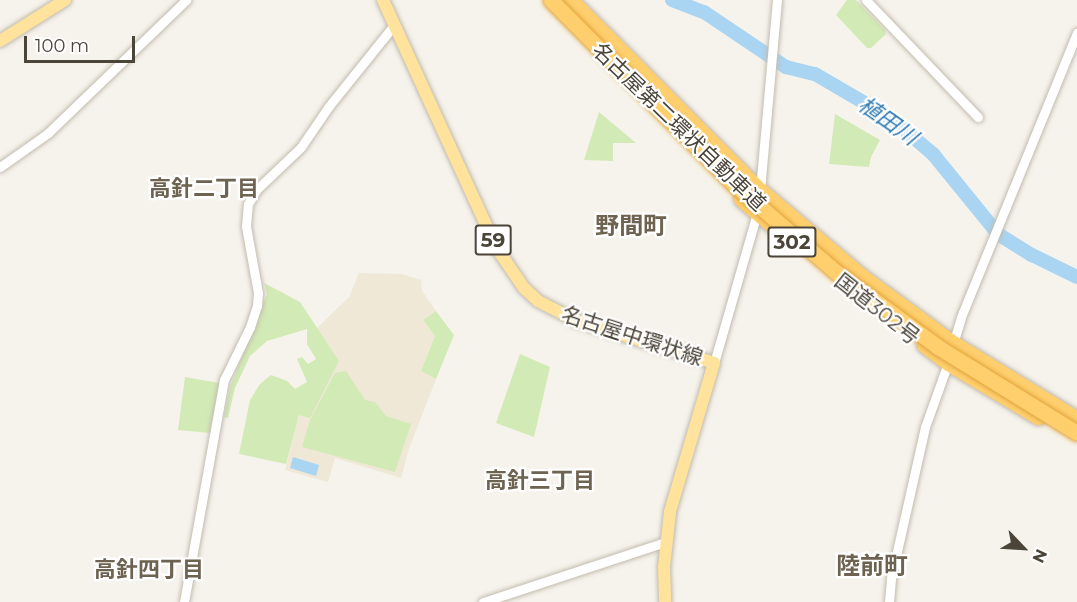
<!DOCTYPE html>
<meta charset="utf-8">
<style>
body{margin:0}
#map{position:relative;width:1077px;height:602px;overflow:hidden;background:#f6f3ec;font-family:Montserrat,"Noto Sans JP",sans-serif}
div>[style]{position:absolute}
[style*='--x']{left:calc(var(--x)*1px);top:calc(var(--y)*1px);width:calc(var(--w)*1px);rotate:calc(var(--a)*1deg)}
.education>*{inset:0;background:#efe8d6}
.green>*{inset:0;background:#d2eab5}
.water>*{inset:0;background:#a9d4f2}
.river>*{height:14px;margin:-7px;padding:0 7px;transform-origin:7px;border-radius:7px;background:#a9d4f2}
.roads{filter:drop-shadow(0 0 2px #c2bbae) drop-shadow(0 0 2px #c2bbae)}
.minor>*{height:9px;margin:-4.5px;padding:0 4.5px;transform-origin:4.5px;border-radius:4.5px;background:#fff}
.major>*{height:12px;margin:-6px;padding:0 6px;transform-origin:6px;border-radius:6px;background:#ffe39c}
.highway>*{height:15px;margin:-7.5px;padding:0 7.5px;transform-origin:7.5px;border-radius:7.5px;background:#ffcf6e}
.bridges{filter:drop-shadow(0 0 2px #e0a43c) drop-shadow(0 0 2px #e0a43c)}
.highway-bridge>*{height:15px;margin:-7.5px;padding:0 7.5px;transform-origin:7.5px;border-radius:7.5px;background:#ffcf6e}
span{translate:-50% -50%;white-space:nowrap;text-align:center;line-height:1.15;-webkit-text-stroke:4.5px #fff;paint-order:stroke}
.shield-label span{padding:2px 4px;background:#fff;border:2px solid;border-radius:4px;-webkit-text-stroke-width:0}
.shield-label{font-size:20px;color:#4b4439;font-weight:700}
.street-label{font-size:21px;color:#4b4439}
.water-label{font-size:22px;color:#2e7ab2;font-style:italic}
.neighbourhood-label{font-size:22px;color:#6e6250;font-weight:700}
.quarter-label{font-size:24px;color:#6e6250;font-weight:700}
.north{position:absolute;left:993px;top:518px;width:60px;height:60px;-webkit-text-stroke:4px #fff;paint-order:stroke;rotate:115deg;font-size:16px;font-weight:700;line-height:24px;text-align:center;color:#4b4439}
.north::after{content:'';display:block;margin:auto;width:21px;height:27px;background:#4b4439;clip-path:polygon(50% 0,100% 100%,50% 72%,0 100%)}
.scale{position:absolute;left:24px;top:36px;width:111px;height:27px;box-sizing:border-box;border:3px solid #4b4439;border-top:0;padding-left:8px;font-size:18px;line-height:21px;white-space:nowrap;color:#4b4439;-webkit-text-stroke:4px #fff;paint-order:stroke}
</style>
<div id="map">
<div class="education">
<i style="clip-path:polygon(359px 273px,402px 274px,421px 280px,422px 291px,436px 311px,423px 320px,435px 336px,421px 371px,436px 379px,409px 449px,401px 478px,335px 458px,328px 482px,285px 470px,299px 415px,339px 361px,317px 328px,349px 297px)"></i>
</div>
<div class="green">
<i style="clip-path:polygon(847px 0,856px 0,885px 30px,886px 34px,871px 48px,867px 48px,836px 15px)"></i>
<i style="clip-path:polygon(599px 112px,636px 143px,613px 143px,613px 161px,584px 160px)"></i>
<i style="clip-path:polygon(835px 114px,880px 140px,871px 157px,869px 167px,829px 164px)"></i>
<i style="clip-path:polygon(264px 283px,300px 302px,339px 361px,310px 418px,299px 415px,286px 464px,239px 454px,250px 400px,260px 384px,271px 375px,287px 381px,295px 389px,307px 382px,297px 359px,302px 357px,308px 364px,316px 359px,307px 344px,307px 329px,267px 341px,250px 356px,235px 388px,228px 418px,224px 417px,230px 387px,267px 294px)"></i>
<i style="clip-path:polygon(436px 311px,454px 335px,436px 379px,421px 371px,435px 336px,423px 320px)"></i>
<i style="clip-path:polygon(520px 354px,550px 367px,534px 437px,496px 423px)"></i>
<i style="clip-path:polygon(346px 371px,365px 400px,375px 402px,386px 416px,411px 424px,395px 472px,302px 447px,310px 420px,335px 373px)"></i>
<i style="clip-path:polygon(185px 377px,219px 383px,210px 433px,178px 430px)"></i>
</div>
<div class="water">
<i style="clip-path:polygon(293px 457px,319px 465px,316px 476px,290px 468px)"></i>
</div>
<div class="river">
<i style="--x:672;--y:0;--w:34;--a:21"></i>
<i style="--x:704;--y:12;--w:99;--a:33.9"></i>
<i style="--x:786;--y:67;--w:30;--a:14"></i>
<i style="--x:815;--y:74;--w:89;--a:30.3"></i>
<i style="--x:892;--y:119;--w:54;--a:40.5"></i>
<i style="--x:933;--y:154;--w:103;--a:50.9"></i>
<i style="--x:998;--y:234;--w:40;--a:32"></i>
<i style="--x:1032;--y:255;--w:50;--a:26.1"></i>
</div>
<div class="roads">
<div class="minor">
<i style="--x:866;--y:0;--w:162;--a:46.3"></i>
<i style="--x:0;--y:167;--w:59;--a:-35.3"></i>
<i style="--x:48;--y:133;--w:192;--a:-43.9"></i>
<i style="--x:760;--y:190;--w:191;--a:-84.9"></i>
<i style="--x:952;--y:347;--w:31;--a:-73"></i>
<i style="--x:961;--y:317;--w:307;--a:-67.8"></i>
<i style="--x:714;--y:363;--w:159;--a:-74"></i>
<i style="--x:184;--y:602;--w:226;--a:-79.8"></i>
<i style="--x:224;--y:380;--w:59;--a:-63.9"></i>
<i style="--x:250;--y:327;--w:22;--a:-72"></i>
<i style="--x:257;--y:306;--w:13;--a:-86"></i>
<i style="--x:258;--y:293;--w:68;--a:-100.2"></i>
<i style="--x:246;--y:226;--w:22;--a:-85"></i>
<i style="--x:248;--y:204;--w:16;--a:-60"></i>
<i style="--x:256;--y:190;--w:62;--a:-43.7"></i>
<i style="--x:301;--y:147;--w:50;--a:-55.7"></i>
<i style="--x:329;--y:106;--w:105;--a:-51.2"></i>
<i style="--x:483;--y:602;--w:193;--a:-18.2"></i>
<i style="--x:889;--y:602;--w:24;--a:-85"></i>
<i style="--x:891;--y:578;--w:155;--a:-77.3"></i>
<i style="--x:925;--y:427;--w:71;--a:-70.3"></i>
</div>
<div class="major">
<i style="--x:383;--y:0;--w:272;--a:65.4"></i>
<i style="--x:496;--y:247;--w:50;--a:55.7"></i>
<i style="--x:524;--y:288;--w:19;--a:43"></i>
<i style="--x:538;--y:301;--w:44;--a:27.1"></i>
<i style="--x:577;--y:321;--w:143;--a:17"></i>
<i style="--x:714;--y:363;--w:155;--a:106.5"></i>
<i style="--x:670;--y:512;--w:55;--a:96.2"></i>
<i style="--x:664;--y:567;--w:35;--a:88"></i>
<i style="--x:0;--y:41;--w:77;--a:-32.2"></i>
</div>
<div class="highway">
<i style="--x:571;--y:0;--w:268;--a:45.2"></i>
<i style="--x:760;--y:190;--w:135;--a:40.2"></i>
<i style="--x:863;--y:277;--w:112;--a:36.3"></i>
<i style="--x:953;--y:343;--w:145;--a:31.5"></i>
<i style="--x:741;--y:199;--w:51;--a:40.2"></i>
<i style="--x:924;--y:345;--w:30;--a:37"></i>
<i style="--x:948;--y:363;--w:105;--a:31"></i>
</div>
</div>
<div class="bridges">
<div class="highway-bridge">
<i style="--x:551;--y:0;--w:262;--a:45.2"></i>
<i style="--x:736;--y:186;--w:132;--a:40.7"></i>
<i style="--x:836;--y:272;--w:127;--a:36.3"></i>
<i style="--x:938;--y:347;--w:163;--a:31.7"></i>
</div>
</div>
<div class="shield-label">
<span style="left:493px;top:240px">59</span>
<span style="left:792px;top:242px">302</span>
</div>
<div class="street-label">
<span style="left:679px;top:127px;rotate:44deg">名古屋第二環状自動車道</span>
<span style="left:877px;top:309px;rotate:38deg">国道302号</span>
<span style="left:632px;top:336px;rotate:18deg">名古屋中環状線</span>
</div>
<div class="water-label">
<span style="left:888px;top:121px;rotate:35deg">植田川</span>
</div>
<div class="neighbourhood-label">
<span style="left:204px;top:189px">高針二丁目</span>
<span style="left:540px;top:481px">高針三丁目</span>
<span style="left:149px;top:570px">高針四丁目</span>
</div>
<div class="quarter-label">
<span style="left:631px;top:226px">野間町</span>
<span style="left:872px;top:566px">陸前町</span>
</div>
<div class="north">N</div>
<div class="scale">100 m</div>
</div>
